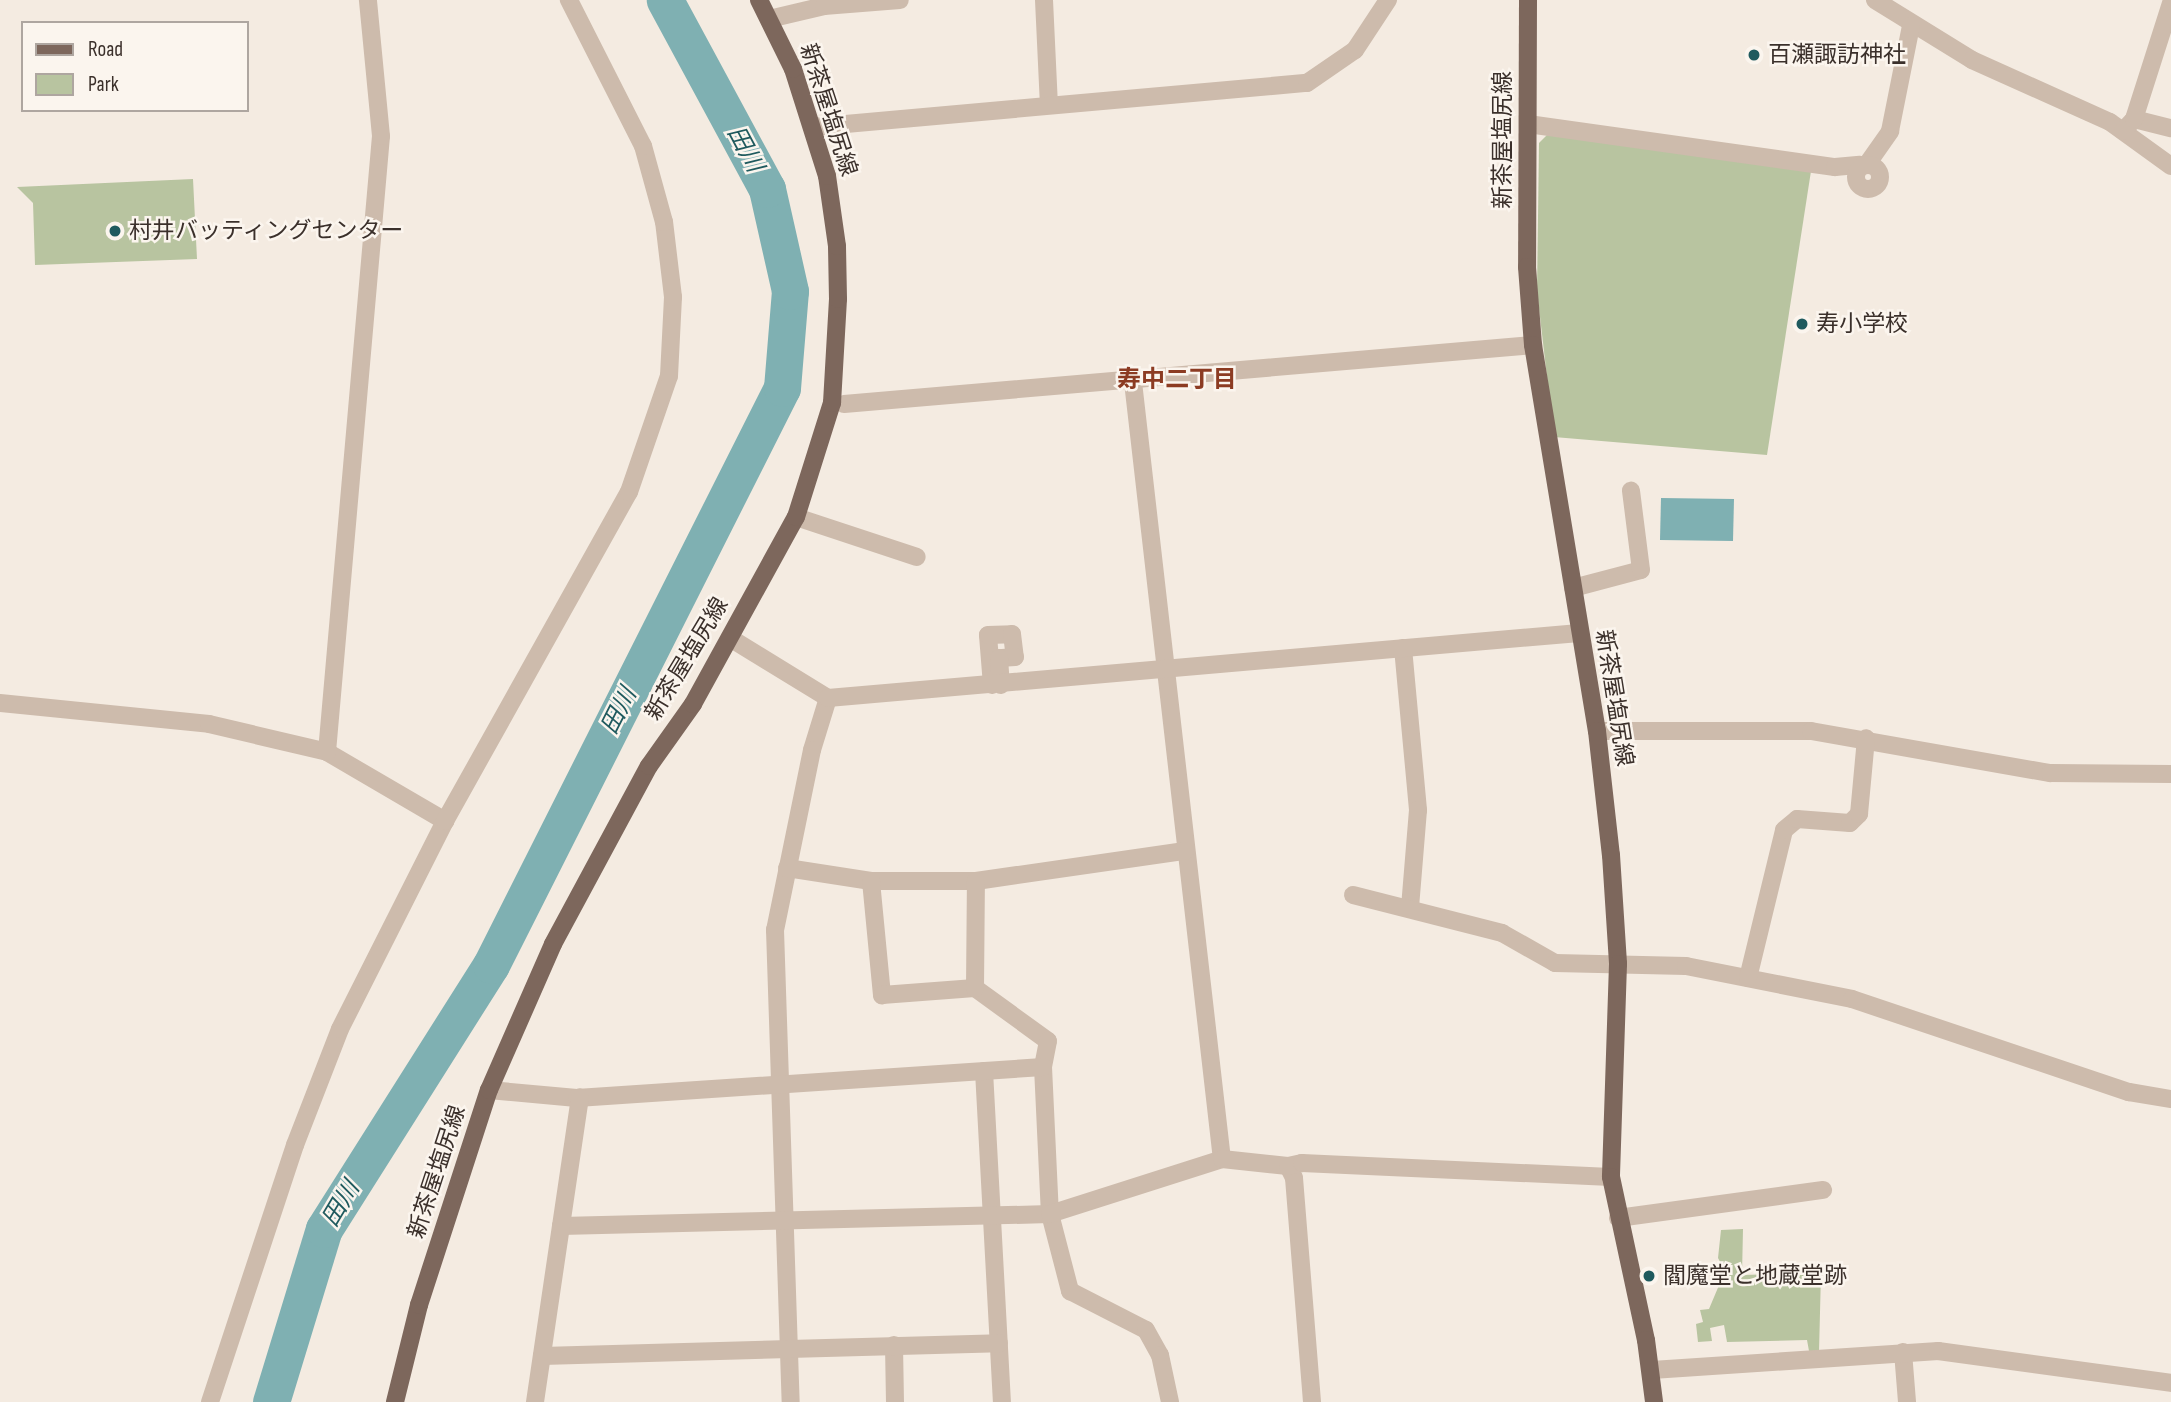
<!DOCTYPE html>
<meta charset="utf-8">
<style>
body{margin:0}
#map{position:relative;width:2171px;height:1402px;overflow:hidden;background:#f4ebe1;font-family:"Sofia Sans Condensed","Noto Sans JP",sans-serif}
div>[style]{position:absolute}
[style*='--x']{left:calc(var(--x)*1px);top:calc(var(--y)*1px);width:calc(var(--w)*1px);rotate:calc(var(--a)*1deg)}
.green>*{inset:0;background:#b8c4a0}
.water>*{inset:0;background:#7fb0b2}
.river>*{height:37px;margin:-18.5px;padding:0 18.5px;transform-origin:18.5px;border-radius:18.5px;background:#7fb0b2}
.minor>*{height:18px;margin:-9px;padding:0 9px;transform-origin:9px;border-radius:9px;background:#cdbbac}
.minor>.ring{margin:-9px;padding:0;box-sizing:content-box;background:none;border:18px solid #cdbbac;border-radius:50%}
.major>*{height:18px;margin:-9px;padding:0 9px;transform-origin:9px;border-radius:9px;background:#7d675c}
.dots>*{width:19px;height:19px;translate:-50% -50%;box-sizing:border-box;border:4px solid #fbf5ee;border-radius:50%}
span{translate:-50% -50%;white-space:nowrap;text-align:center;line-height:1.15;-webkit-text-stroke:5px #fbf5ee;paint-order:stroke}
.poi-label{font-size:23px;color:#3b302b}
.left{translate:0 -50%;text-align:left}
.street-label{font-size:23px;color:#3b302b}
.water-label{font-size:24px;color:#1f5a5e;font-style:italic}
.neighbourhood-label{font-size:24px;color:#8c3b22;font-weight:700}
.legend{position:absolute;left:21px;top:21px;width:228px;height:91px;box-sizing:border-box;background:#fbf5ee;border:2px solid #aea6a0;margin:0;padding:9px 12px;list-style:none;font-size:21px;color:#3b302b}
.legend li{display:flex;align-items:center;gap:14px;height:35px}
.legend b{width:35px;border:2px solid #aea6a0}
</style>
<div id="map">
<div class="green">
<i style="clip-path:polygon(1548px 134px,1811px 171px,1767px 455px,1554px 437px,1537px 291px,1539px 143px)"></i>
<i style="clip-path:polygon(193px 179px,197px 259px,35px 265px,33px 203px,17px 187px)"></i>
<i style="clip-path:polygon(1743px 1229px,1742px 1275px,1821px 1273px,1819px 1352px,1809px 1351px,1807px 1340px,1727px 1342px,1724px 1325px,1710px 1328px,1712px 1341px,1698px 1342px,1696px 1324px,1703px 1322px,1700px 1310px,1709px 1309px,1725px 1271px,1718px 1258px,1721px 1230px)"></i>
</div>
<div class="water">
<i style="clip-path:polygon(1661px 498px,1734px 499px,1733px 541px,1660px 540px)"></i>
</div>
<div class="river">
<i style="--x:271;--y:1402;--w:181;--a:-73"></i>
<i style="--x:324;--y:1229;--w:312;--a:-57.7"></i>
<i style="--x:491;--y:965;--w:646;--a:-63.24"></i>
<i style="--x:782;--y:388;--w:97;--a:-85.3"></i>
<i style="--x:790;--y:291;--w:105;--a:-102.7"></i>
<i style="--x:767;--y:189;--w:215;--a:-118.4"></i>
</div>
<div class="minor">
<i style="--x:1044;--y:0;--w:105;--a:87.3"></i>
<i style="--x:1875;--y:0;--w:114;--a:31.7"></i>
<i style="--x:1972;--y:60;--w:151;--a:24.2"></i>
<i style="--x:2110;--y:122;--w:75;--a:35.8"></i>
<i style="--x:769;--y:19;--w:57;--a:-13.3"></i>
<i style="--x:824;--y:6;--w:76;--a:-4.5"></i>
<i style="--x:2134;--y:119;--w:38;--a:14"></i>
<i style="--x:1528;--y:124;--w:310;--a:8"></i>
<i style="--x:1835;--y:167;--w:25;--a:-5"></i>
<i style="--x:812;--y:127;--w:497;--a:-5.1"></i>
<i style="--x:1307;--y:83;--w:58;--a:-34.5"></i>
<i style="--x:1355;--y:50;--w:60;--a:-56.6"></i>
<i style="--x:2123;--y:131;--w:16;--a:-47"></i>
<i style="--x:2134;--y:119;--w:122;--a:-72.3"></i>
<i style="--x:1868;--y:163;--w:39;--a:-55"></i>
<i style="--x:1890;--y:131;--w:107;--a:-78.7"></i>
<i class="ring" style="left:1856px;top:165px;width:6px;height:6px"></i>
<i style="--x:1133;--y:382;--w:782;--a:83.47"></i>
<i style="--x:844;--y:404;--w:692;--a:-4.89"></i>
<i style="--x:796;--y:517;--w:127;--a:18.3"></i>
<i style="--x:1573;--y:588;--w:70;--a:-14.8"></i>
<i style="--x:1641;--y:570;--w:80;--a:-97.2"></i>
<i style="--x:730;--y:638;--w:115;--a:31.5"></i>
<i style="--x:828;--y:698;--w:54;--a:107.1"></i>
<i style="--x:812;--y:750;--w:184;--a:101.6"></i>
<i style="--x:775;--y:930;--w:472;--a:88.1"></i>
<i style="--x:1403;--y:648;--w:163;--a:84.7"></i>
<i style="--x:1418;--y:810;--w:97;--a:94.7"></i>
<i style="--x:992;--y:685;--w:50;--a:-94.6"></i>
<i style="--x:988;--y:635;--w:24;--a:-2"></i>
<i style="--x:1012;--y:634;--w:23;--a:83"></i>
<i style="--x:1015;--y:657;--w:16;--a:176"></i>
<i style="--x:999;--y:658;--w:27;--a:86"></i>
<i style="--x:828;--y:698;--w:754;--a:-4.95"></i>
<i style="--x:0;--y:703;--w:210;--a:5.7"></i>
<i style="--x:209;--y:724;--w:121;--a:13.3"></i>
<i style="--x:327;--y:752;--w:137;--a:30.3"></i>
<i style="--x:1597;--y:731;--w:214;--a:0"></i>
<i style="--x:1811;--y:731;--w:243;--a:10"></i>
<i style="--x:2050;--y:773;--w:121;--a:0.5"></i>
<i style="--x:327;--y:752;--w:618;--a:-84.99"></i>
<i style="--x:381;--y:136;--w:137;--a:-95.5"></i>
<i style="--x:787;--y:868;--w:85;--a:8.8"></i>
<i style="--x:871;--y:881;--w:105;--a:0"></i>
<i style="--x:976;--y:881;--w:211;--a:-8.2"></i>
<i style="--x:871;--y:881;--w:115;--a:84.5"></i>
<i style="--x:882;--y:995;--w:93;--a:-4.3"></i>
<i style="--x:975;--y:988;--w:90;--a:36"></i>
<i style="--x:1048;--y:1041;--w:26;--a:101"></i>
<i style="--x:1043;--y:1067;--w:147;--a:87.3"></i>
<i style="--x:1050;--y:1214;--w:80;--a:75.4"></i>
<i style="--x:1070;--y:1291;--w:85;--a:27.2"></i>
<i style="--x:1146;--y:1330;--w:29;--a:61"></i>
<i style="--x:1160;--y:1355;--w:48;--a:78"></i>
<i style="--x:1353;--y:895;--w:154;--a:14.3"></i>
<i style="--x:1502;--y:933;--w:61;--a:29.5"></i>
<i style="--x:1555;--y:963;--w:131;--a:1.3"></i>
<i style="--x:1686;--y:966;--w:169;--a:11.2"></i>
<i style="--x:1852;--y:999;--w:292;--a:18.6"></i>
<i style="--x:2129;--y:1092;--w:43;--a:9.5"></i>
<i style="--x:1748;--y:978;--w:152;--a:-76.3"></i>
<i style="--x:1784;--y:830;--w:17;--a:-40"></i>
<i style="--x:1797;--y:819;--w:53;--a:4.3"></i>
<i style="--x:1850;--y:823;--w:13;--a:-45"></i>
<i style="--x:1859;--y:814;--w:76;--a:-84.7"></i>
<i style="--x:975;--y:988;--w:107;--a:-89.5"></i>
<i style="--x:984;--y:1071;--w:331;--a:86.9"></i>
<i style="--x:489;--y:1090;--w:88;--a:5.2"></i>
<i style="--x:577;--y:1098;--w:467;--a:-3.8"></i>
<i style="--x:1288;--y:1166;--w:13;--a:63"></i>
<i style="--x:1294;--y:1178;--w:225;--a:85.4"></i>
<i style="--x:1618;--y:1218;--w:207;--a:-7.8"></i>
<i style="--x:561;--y:1226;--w:489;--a:-1.4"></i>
<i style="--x:1050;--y:1214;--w:181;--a:-17.7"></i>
<i style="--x:1222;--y:1159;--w:66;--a:6.1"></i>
<i style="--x:1288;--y:1166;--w:14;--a:-12"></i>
<i style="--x:1302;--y:1163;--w:309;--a:2.6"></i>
<i style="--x:894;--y:1345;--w:57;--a:89"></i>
<i style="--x:1903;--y:1352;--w:50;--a:85.4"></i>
<i style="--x:542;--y:1356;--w:457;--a:-1.6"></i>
<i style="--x:1652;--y:1370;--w:287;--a:-3.8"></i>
<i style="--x:1938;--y:1351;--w:235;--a:7.8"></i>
<i style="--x:210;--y:1402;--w:271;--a:-71.7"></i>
<i style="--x:295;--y:1145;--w:124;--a:-68.8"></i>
<i style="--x:340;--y:1029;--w:233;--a:-63.2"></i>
<i style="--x:445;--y:821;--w:377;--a:-60.8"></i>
<i style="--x:629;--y:492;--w:123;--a:-71"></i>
<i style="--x:669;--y:376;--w:79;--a:-87.1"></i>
<i style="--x:673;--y:297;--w:76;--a:-96.8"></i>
<i style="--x:664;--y:222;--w:79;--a:-105.4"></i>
<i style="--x:643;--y:146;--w:164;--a:-116.9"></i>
<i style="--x:535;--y:1402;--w:308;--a:-81.6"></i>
</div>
<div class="major">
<i style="--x:1528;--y:0;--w:267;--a:90.2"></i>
<i style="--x:1527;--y:267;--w:78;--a:85.6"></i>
<i style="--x:1533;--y:345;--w:391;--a:80.6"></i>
<i style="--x:1597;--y:731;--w:125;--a:83.6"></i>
<i style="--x:1611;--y:855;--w:109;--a:86.3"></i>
<i style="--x:1618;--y:964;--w:213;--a:91.9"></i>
<i style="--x:1611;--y:1177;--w:167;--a:77.9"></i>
<i style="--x:1646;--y:1340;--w:63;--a:82.6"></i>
<i style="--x:395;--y:1402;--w:100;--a:-76.1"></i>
<i style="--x:419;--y:1305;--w:226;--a:-72"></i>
<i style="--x:489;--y:1090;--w:159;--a:-66.3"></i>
<i style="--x:553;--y:944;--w:202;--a:-61.7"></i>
<i style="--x:649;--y:766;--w:76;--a:-54.6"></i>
<i style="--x:693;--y:704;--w:213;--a:-61.2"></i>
<i style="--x:796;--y:517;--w:120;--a:-72.5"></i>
<i style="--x:832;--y:403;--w:104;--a:-86.7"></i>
<i style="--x:838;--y:299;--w:53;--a:-91.1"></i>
<i style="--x:837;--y:246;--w:71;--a:-98.1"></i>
<i style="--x:827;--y:176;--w:112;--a:-107.6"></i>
<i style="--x:793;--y:69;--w:77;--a:-116.2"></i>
</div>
<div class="dots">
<i style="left:1754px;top:55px;background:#1f5a5e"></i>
<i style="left:115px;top:231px;background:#1f5a5e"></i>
<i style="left:1802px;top:324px;background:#1f5a5e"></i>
<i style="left:1649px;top:1276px;background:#1f5a5e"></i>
</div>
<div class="poi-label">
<span class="left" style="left:1768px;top:55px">百瀬諏訪神社</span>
<span class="left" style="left:129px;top:231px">村井バッティングセンター</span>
<span class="left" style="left:1816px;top:324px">寿小学校</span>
<span class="left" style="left:1663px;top:1276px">閻魔堂と地蔵堂跡</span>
</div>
<div class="street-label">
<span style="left:828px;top:110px;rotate:72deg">新茶屋塩尻線</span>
<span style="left:1503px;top:140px;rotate:-90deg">新茶屋塩尻線</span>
<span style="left:687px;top:659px;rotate:-59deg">新茶屋塩尻線</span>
<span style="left:1614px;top:698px;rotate:81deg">新茶屋塩尻線</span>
<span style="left:437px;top:1172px;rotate:-72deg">新茶屋塩尻線</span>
</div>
<div class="water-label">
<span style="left:745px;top:149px;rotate:62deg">田川</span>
<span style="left:619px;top:711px;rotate:-63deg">田川</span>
<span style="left:341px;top:1204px;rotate:-59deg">田川</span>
</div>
<div class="neighbourhood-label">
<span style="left:1177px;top:380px">寿中二丁目</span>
</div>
<ul class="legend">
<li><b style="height:9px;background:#7d675c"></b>Road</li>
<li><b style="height:19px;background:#b8c4a0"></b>Park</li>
</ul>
</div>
